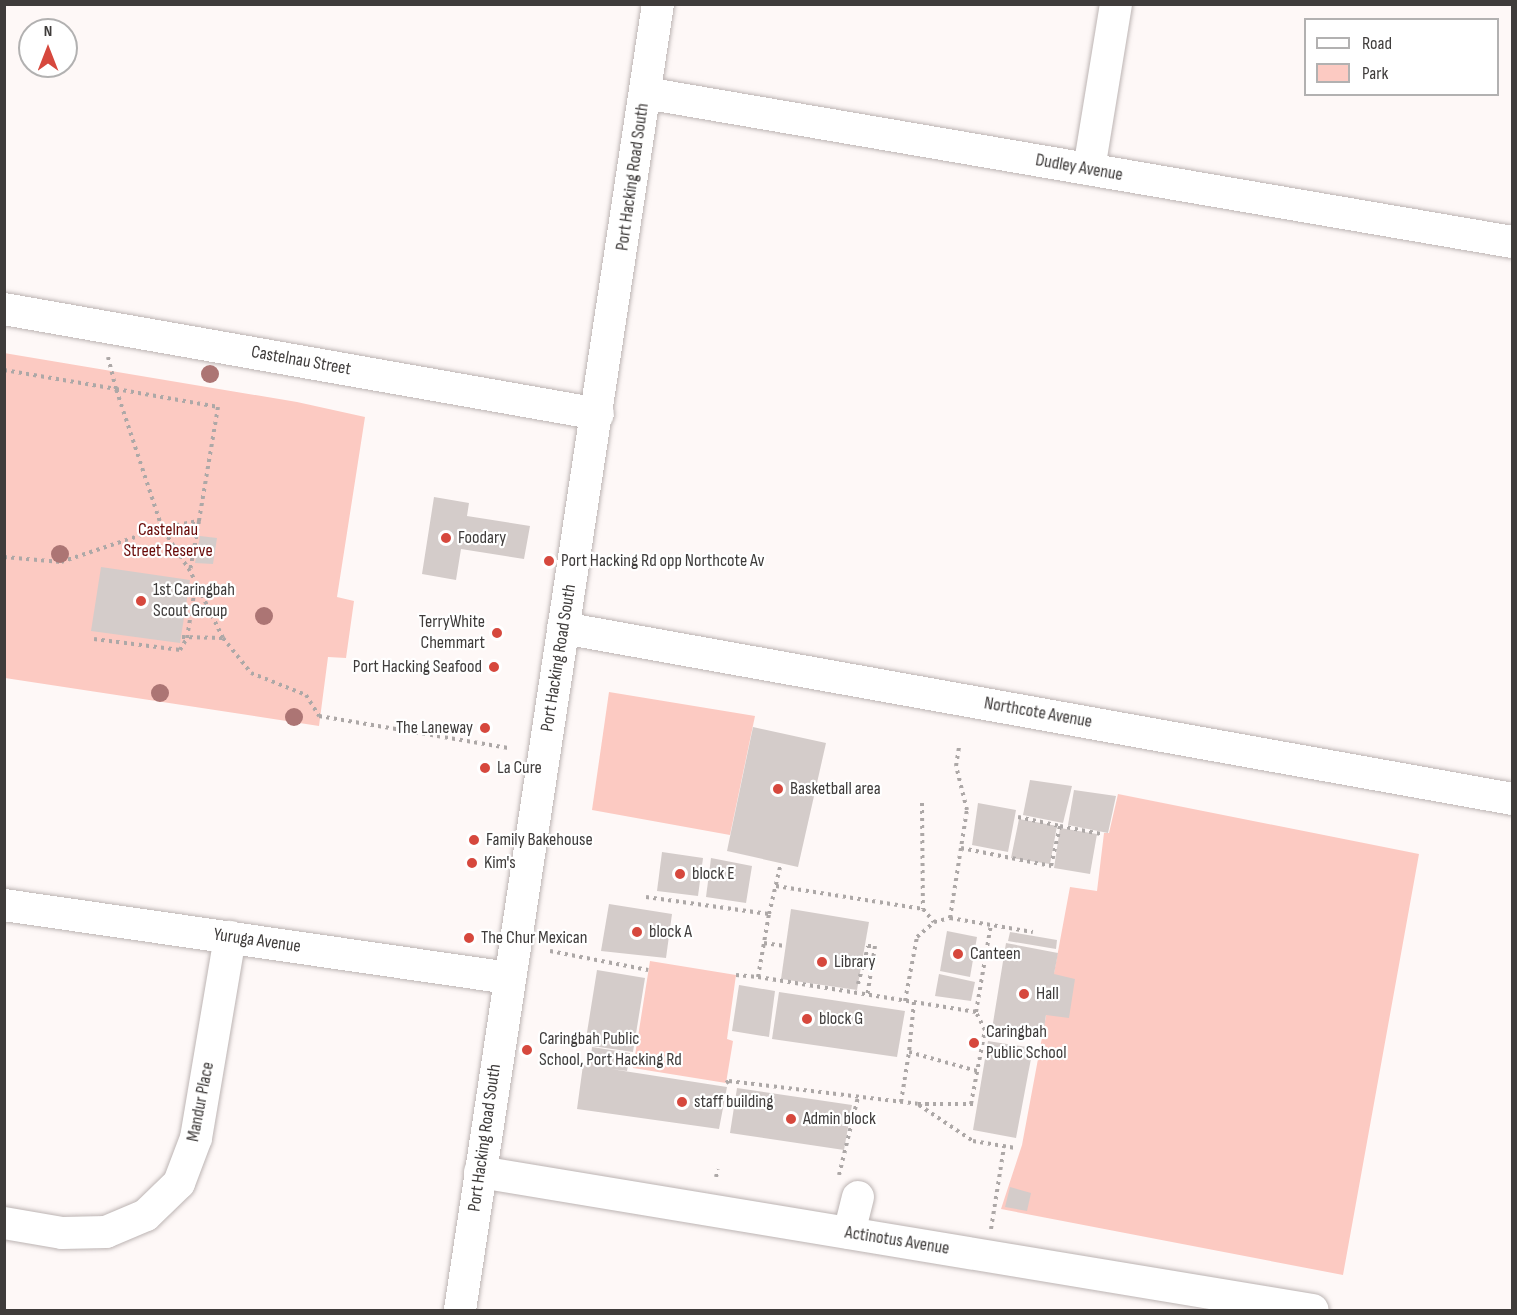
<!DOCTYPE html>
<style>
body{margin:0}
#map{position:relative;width:1517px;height:1315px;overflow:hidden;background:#fef8f7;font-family:"Sofia Sans Condensed",sans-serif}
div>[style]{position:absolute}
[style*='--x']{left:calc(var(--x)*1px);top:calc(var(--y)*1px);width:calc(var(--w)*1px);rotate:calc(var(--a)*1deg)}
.green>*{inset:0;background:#fccac2}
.building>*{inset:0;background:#d4ccca}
.path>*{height:4px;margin-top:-2px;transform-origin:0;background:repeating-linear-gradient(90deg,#ada8a7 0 3px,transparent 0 7.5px)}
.roads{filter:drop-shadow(0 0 2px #bcb4b3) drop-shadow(0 0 2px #bcb4b3)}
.minor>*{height:32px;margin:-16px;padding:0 16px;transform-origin:16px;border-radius:16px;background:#fff}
.trees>*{width:18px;height:18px;margin:-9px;border-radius:50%;background:#ac7574}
.dots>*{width:16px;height:16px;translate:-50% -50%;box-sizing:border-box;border:3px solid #fff;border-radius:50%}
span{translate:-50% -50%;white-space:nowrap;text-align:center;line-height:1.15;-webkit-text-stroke:4.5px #fff;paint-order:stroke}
.street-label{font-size:18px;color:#3f3c3b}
.park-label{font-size:18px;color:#680a08}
.poi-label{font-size:18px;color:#3f3c3b}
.left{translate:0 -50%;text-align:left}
.right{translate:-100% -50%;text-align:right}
.frame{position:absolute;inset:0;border:6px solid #3f3c3b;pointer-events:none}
.legend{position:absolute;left:1304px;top:18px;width:195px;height:78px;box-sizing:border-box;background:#fff;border:2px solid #b2b1b1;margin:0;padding:8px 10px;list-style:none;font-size:18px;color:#3f3c3b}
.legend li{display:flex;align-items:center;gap:12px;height:30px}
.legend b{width:30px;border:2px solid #b2b1b1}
.north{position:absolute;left:18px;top:18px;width:60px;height:60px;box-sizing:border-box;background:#fff;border:2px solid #b2b1b1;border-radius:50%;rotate:0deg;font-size:16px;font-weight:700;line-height:24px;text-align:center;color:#3f3c3b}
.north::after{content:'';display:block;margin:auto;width:21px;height:27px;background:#d6483d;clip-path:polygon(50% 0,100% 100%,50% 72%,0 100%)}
</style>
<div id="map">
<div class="green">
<i style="clip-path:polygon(4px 353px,297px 402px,365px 417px,337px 597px,354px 601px,346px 658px,328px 657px,319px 726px,5px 678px)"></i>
<i style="clip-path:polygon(609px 692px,755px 716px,730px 835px,592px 810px)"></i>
<i style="clip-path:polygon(1118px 794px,1419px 854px,1343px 1275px,1001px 1209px,1022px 1145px,1070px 887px,1097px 891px,1104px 833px,1109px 833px)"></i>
<i style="clip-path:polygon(650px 961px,736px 975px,727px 1039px,733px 1041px,726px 1083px,633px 1068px)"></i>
</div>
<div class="building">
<i style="clip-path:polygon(434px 497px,469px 503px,467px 516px,530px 526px,524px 559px,461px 549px,456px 580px,422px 574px)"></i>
<i style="clip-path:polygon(200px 536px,217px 538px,213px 564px,195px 563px)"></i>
<i style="clip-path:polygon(101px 567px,190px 580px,180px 643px,91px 631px)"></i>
<i style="clip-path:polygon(753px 727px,826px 743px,798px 867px,727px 851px)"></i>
<i style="clip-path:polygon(1030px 780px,1072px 786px,1063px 823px,1023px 815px)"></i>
<i style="clip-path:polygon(1074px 790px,1116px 796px,1108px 833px,1068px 825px)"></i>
<i style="clip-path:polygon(978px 803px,1016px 810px,1008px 852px,972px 845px)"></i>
<i style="clip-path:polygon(1019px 819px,1057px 826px,1050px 864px,1011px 858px)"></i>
<i style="clip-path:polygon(1060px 828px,1097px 834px,1090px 874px,1054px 868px)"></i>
<i style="clip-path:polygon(662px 852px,703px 858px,698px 896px,657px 891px)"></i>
<i style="clip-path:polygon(711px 858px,752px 866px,746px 903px,706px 897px)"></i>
<i style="clip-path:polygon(609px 904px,672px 914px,666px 958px,601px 951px)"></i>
<i style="clip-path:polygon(791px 909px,869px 922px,857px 990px,781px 979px)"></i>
<i style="clip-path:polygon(947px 931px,977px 937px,970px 977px,940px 971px)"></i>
<i style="clip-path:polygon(1010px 932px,1057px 940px,1056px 949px,1008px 941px)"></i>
<i style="clip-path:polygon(1006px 943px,1058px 953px,1054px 974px,1075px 979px,1069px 1018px,1046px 1015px,1043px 1036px,992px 1029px)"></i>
<i style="clip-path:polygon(597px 970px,645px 978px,633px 1052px,585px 1045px)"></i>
<i style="clip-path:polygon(939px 974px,975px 982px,971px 1001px,935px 996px)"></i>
<i style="clip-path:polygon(739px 985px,775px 991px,769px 1037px,732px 1031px)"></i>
<i style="clip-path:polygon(779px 992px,905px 1011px,897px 1057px,772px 1039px)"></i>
<i style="clip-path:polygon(988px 1041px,1033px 1048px,1016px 1138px,973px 1130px)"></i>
<i style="clip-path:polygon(592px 1047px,630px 1053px,627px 1071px,611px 1069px,727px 1087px,719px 1129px,577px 1109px,583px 1065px,590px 1066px)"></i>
<i style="clip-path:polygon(737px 1088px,852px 1105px,844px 1150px,730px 1133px)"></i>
<i style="clip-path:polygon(1010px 1187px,1031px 1193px,1027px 1211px,1005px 1207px)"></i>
</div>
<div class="path">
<i style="--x:4;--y:370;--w:114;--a:9.6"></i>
<i style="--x:116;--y:389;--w:33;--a:-104"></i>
<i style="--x:4;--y:557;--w:57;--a:5"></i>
<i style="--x:61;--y:562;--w:107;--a:-18.6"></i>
<i style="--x:162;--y:528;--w:146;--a:-108.3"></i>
<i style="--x:116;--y:389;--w:104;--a:10"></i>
<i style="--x:218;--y:407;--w:116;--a:99.5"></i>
<i style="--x:199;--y:521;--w:51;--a:100.2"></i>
<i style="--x:190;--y:571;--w:51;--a:-123.1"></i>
<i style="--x:162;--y:528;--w:38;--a:-11"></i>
<i style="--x:182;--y:637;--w:41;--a:1.4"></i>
<i style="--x:223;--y:638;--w:75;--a:-116.2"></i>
<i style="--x:223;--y:638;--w:45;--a:51.3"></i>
<i style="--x:251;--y:673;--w:59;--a:21.8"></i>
<i style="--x:306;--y:695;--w:25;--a:58"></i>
<i style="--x:319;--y:716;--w:192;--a:9.6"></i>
<i style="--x:94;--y:639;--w:87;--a:7.3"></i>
<i style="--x:180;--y:650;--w:14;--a:-60"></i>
<i style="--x:187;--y:638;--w:57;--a:-80.9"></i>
<i style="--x:922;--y:803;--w:106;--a:89.5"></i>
<i style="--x:923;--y:909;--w:17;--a:50"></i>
<i style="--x:934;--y:922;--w:16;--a:-14"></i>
<i style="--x:950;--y:918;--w:109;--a:-81.1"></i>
<i style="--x:967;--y:810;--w:45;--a:-104"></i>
<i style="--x:956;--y:766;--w:20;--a:-81"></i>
<i style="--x:1018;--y:817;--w:43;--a:12.1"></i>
<i style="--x:961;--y:848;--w:92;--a:11.3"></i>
<i style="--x:1051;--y:866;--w:41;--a:-77.3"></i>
<i style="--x:1060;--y:826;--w:42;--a:11"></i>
<i style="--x:776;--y:886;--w:149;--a:8.9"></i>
<i style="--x:646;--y:897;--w:124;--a:7.9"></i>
<i style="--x:769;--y:914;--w:52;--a:-76.8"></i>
<i style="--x:950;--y:918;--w:84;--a:9.6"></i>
<i style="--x:764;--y:943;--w:21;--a:8"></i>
<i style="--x:550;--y:951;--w:100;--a:11"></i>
<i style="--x:736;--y:975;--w:22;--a:5"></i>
<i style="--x:758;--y:977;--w:64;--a:-80.1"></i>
<i style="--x:758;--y:977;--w:221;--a:9.1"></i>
<i style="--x:976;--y:1012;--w:89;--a:-80.3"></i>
<i style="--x:858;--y:984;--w:39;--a:-75"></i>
<i style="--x:868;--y:946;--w:7;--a:0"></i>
<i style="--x:875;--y:946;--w:52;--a:98.9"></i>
<i style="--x:905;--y:1001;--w:65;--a:-79.4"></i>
<i style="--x:917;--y:937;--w:23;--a:-41"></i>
<i style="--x:914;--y:1002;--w:50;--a:95.7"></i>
<i style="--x:909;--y:1052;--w:71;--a:15.6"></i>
<i style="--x:726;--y:1083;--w:4;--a:-34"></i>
<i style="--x:729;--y:1081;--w:190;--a:6.9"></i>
<i style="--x:918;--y:1104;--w:60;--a:0"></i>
<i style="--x:901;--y:1102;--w:51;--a:-80.9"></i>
<i style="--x:971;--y:1104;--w:75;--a:-79.3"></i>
<i style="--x:985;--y:1030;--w:20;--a:-117"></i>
<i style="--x:919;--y:1105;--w:65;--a:33.7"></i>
<i style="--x:973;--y:1141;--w:43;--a:9.5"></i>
<i style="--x:839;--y:1175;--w:80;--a:-76.3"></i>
<i style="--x:716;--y:1177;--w:8;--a:-76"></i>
<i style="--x:991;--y:1229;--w:83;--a:-81"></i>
</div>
<div class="roads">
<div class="minor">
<i style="--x:645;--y:93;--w:880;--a:9.75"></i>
<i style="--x:1089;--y:169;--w:167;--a:-80.7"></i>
<i style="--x:4;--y:309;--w:603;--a:10.02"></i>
<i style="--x:563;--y:628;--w:964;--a:10.21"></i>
<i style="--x:4;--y:905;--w:510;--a:8.23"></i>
<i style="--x:480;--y:1172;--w:844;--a:9.41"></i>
<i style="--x:4;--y:1223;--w:59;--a:9.8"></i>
<i style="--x:62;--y:1233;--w:44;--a:-1.3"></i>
<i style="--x:106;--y:1232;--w:43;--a:-23"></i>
<i style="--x:146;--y:1215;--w:46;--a:-44.1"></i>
<i style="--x:179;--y:1183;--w:48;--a:-69.3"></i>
<i style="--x:196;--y:1138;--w:204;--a:-80.4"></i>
<i style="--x:849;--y:1233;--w:37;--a:-76"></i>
<i style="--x:460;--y:1310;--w:1321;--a:-81.38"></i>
</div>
</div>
<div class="trees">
<i style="left:210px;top:374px"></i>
<i style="left:60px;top:554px"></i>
<i style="left:264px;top:616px"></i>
<i style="left:160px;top:693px"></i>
<i style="left:294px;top:717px"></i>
</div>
<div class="dots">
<i style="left:446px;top:538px;background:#d6483d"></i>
<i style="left:549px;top:561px;background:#d6483d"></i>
<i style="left:141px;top:601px;background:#d6483d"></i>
<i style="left:497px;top:633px;background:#d6483d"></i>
<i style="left:494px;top:667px;background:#d6483d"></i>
<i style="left:485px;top:728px;background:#d6483d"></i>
<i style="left:485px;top:768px;background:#d6483d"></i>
<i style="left:778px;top:789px;background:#d6483d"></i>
<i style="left:474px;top:840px;background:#d6483d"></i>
<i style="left:472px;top:863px;background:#d6483d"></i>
<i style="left:680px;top:874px;background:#d6483d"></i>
<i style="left:637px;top:932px;background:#d6483d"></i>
<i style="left:469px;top:938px;background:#d6483d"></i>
<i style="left:958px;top:954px;background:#d6483d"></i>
<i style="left:822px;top:962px;background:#d6483d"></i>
<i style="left:1024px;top:994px;background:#d6483d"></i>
<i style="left:807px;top:1019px;background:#d6483d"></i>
<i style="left:974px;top:1043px;background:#d6483d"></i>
<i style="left:527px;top:1050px;background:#d6483d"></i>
<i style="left:682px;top:1102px;background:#d6483d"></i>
<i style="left:791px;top:1119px;background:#d6483d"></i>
</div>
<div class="street-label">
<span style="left:1079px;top:168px;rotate:10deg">Dudley Avenue</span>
<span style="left:633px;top:177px;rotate:-82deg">Port Hacking Road South</span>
<span style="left:301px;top:361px;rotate:10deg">Castelnau Street</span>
<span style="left:559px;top:658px;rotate:-81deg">Port Hacking Road South</span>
<span style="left:1038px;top:713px;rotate:10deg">Northcote Avenue</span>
<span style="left:257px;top:941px;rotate:8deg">Yuruga Avenue</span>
<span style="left:201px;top:1102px;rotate:-79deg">Mandur Place</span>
<span style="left:485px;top:1138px;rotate:-82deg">Port Hacking Road South</span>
<span style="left:897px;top:1241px;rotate:9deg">Actinotus Avenue</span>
</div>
<div class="park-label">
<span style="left:168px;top:541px">Castelnau<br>Street Reserve</span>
</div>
<div class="poi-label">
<span class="left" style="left:458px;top:538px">Foodary</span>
<span class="left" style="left:561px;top:561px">Port Hacking Rd opp Northcote Av</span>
<span class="left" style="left:153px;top:601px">1st Caringbah<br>Scout Group</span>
<span class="right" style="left:485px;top:633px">TerryWhite<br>Chemmart</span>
<span class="right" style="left:482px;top:667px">Port Hacking Seafood</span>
<span class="right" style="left:473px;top:728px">The Laneway</span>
<span class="left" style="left:497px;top:768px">La Cure</span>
<span class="left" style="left:790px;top:789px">Basketball area</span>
<span class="left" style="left:486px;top:840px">Family Bakehouse</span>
<span class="left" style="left:484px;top:863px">Kim's</span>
<span class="left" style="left:692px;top:874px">block E</span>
<span class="left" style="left:649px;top:932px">block A</span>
<span class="left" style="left:481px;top:938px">The Chur Mexican</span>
<span class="left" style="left:970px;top:954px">Canteen</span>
<span class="left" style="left:834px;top:962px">Library</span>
<span class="left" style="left:1036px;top:994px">Hall</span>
<span class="left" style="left:819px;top:1019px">block G</span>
<span class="left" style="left:986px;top:1043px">Caringbah<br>Public School</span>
<span class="left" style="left:539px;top:1050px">Caringbah Public<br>School, Port Hacking Rd</span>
<span class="left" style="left:694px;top:1102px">staff building</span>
<span class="left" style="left:803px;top:1119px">Admin block</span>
</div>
<div class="frame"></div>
<ul class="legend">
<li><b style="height:8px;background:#fff"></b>Road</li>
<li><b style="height:16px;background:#fccac2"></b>Park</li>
</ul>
<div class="north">N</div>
</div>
